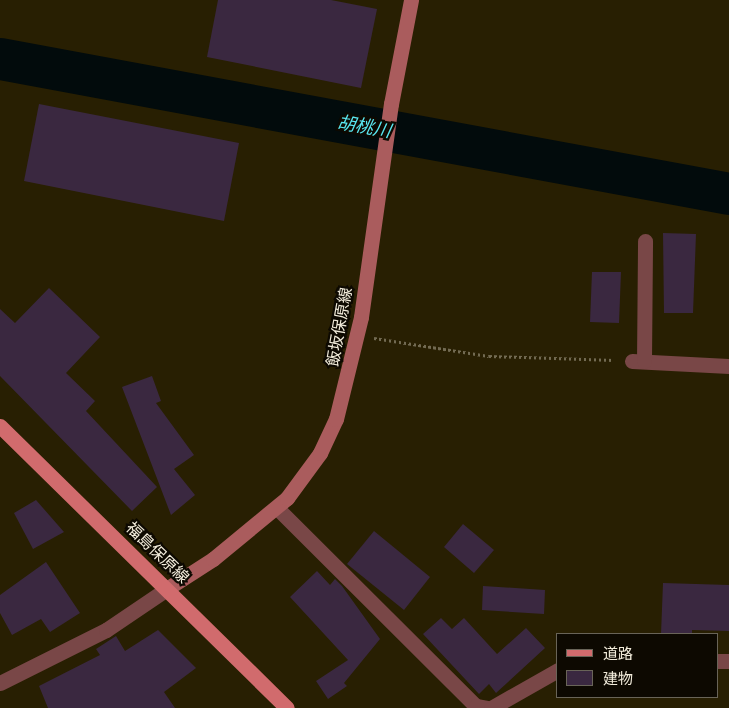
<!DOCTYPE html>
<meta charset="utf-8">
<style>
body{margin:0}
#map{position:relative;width:729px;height:708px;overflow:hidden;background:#281f02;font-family:Rubik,"Noto Sans JP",sans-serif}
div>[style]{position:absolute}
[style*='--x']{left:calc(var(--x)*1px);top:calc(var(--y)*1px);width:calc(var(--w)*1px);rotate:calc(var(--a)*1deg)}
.river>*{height:42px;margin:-21px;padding:0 21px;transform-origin:21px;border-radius:21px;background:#020b0c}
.building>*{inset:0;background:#3a2840}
.path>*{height:3px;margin-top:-1.5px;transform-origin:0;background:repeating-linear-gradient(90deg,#726a52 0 2.5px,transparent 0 5px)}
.minor>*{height:15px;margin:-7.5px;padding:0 7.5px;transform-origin:7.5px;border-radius:7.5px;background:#794747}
.secondary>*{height:15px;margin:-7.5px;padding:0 7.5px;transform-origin:7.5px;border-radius:7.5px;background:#aa5c5d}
.primary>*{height:15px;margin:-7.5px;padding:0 7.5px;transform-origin:7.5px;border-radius:7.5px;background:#d16b6d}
span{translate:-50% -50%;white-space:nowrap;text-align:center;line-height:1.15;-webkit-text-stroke:4.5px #0d0901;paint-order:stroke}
.street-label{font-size:16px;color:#f2ecdb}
.water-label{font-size:18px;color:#59e7f1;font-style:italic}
.legend{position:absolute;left:556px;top:633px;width:162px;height:65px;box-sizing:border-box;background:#0d0901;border:1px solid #696458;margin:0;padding:6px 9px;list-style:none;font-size:15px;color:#f2ecdb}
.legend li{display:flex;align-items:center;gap:10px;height:25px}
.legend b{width:25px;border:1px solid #696458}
</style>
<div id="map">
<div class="river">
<i style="--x:0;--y:59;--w:741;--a:10.49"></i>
</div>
<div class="building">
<i style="clip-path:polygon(218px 0,331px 0,377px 9px,361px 88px,207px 57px)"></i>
<i style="clip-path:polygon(39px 104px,239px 143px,224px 221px,24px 181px)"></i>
<i style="clip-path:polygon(663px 233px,696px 234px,693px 313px,664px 313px)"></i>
<i style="clip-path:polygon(592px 272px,621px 272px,619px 323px,590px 322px)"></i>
<i style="clip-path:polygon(49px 288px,100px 337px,66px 373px,95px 401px,86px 411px,157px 487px,132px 511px,0 376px,0 309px,15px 323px)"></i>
<i style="clip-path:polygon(152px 376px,161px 401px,156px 403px,194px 455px,174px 469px,195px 495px,171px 515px,122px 387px)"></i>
<i style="clip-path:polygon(36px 500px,64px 532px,33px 549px,14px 513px)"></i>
<i style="clip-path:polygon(463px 524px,494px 550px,474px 573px,444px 547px)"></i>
<i style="clip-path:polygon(374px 531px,430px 577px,404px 610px,347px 564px)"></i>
<i style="clip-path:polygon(46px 562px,80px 613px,50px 632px,41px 619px,12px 635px,0 613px,0 595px)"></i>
<i style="clip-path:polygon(317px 571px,330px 585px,335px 579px,342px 586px,380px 639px,344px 683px,347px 686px,328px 699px,316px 681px,348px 660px,290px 597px)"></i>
<i style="clip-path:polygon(663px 583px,729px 585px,729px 631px,692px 630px,692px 634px,661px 634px)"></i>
<i style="clip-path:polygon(483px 586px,545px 590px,544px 614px,482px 610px)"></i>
<i style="clip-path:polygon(441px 618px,452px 629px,464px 618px,497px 654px,526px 628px,545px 648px,496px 693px,489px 684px,479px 694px,423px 634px)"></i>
<i style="clip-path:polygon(158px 630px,196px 668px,164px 692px,175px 708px,48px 708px,39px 686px,100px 655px,96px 649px,116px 636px,125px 651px)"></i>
</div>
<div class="path">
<i style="--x:374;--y:338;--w:116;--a:8.9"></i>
<i style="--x:489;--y:356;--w:125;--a:1.8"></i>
</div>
<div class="minor">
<i style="--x:632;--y:361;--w:97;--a:3"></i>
<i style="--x:644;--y:361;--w:120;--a:-89.5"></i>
<i style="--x:277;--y:508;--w:281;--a:44.9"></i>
<i style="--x:476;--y:706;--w:11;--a:10"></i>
<i style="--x:718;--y:661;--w:11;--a:0"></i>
<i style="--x:0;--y:683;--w:119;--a:-26.6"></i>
<i style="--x:106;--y:630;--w:75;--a:-34.1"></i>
<i style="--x:491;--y:708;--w:77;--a:-29.6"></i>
</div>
<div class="secondary">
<i style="--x:168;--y:588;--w:54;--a:-32.8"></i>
<i style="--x:213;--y:559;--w:96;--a:-39.5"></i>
<i style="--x:287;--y:498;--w:56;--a:-53.7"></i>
<i style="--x:320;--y:453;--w:38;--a:-65"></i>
<i style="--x:336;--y:419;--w:105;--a:-76.2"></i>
<i style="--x:361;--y:317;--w:215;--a:-82"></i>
<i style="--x:391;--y:104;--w:106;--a:-79.1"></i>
</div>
<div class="primary">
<i style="--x:0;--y:426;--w:402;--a:44.5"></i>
</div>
<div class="street-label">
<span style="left:340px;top:327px;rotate:-80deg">飯坂保原線</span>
<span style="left:157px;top:553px;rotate:44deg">福島保原線</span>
</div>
<div class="water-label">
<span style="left:364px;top:127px;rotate:10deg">胡桃川</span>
</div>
<ul class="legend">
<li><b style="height:6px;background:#d16b6d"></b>道路</li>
<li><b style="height:14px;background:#3a2840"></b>建物</li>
</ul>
</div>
